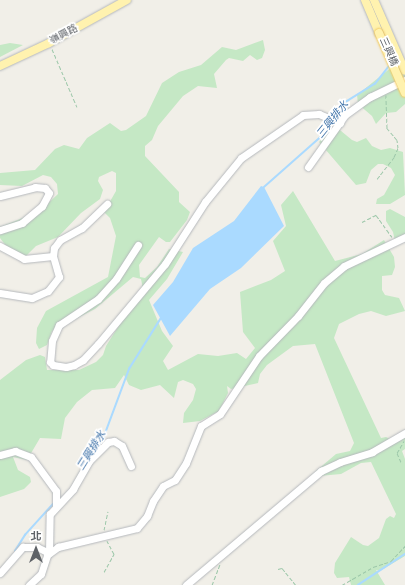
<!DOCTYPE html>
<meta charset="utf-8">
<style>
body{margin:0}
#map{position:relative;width:405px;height:585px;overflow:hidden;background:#f1efe8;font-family:Rubik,"Noto Sans TC",sans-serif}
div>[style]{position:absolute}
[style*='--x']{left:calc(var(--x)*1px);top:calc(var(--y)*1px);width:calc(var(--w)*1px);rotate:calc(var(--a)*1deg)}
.green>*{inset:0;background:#c5e8c5}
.water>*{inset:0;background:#aadaff}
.stream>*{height:1.5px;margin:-0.75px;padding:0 0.75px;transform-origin:0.75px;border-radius:0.75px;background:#aadaff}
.path>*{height:1px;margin-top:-0.5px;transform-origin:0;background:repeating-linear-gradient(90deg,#9cc7a9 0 4px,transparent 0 6px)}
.roads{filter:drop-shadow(0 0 1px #b5b8bc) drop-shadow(0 0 1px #b5b8bc)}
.minor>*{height:7px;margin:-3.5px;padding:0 3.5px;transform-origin:3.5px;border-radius:3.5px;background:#fff}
.major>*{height:8px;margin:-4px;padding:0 4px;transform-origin:4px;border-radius:4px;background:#fff2af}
.bridges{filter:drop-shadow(0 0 1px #f2c960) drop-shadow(0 0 1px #f2c960)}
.major-bridge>*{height:8px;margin:-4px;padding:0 4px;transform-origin:4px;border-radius:4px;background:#fff2af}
span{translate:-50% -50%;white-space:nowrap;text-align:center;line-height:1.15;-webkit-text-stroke:3.5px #fff;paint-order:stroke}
.street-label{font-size:10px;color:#5f6368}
.water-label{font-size:11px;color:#4174aa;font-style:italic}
.north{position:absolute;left:16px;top:529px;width:40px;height:40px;-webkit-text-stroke:3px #fff;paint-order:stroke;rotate:0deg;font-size:11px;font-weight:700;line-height:16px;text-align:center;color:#5f6368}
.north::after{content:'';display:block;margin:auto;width:14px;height:18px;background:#5f6368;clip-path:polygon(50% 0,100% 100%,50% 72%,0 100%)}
</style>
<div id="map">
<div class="green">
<i style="clip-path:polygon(263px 40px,265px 50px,262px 58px,257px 60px,250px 55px,243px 61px,229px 58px,226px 60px,214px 74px,217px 88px,198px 86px,183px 96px,158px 126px,152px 140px,145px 146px,145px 156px,179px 192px,179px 202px,190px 212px,187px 220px,170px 242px,166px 242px,159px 237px,139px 265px,140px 277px,145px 278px,157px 267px,169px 249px,183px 252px,167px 279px,149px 300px,162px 331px,173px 346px,163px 361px,168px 370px,198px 354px,218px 356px,237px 353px,246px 359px,255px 348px,243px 332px,240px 292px,271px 280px,285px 271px,273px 241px,286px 226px,281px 205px,293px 191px,335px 261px,362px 254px,384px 240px,394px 257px,395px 267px,392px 275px,382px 276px,382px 290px,385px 295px,399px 298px,405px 311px,386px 316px,371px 311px,359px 314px,339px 324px,334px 338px,381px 438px,386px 437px,394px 441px,405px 432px,405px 449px,402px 451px,405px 459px,405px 556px,380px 571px,376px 570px,385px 585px,351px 585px,349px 577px,337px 578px,334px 573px,335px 563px,351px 537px,363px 545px,368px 546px,379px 538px,386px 519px,390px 516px,394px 518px,396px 514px,371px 462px,361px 463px,341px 474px,319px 476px,316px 471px,336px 454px,350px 451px,354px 443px,315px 344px,293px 346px,267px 365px,260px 374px,258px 383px,231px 389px,227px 386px,228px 393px,219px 411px,200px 421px,183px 423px,184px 413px,193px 400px,196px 389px,193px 384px,183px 380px,178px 382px,174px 398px,160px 385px,141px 390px,129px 385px,124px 375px,115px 388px,92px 390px,77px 402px,65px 418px,61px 439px,40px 438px,27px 460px,13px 457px,18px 470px,30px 477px,31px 482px,24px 489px,0 497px,0 380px,26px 360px,40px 355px,45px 357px,47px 370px,79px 370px,96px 362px,103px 355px,106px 346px,142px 289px,142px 284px,141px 279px,133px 277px,95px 309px,52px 331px,47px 345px,39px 349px,36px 343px,37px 328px,46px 311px,108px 277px,116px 236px,110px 218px,104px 212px,116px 191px,116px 173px,112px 171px,99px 177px,98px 181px,103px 190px,100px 199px,81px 213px,58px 237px,36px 246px,26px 256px,10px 251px,0 238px,0 227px,40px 211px,58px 194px,57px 184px,51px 177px,43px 175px,22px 186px,0 185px,0 173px,35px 170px,55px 149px,64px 145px,79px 149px,87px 138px,110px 123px,121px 131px,126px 130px,146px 116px,162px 83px,179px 72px,201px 65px,222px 47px,236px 50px)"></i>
<i style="clip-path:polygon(10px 43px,23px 45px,0 57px,0 45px)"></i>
<i style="clip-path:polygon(405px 61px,405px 104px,396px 112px,386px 113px,376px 124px,372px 116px,358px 104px,357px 95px,393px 66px)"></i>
<i style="clip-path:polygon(335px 126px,352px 140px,357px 142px,366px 138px,372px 146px,381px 150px,390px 148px,403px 152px,405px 195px,390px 204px,376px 204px,377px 199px,384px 195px,395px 175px,391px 168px,383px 164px,378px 164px,371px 170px,366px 183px,356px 185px,319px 142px)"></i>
<i style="clip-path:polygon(390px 209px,405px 217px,405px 238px,395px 241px,393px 232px,386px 221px,386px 211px)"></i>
</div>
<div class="water">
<i style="clip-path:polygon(261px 186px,264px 187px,284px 226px,241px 268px,210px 289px,170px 336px,153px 305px,173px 282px,193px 248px,234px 221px)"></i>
</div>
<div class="stream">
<i style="--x:335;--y:117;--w:17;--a:-57"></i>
<i style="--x:344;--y:103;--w:36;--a:-32"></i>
<i style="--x:375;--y:84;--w:23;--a:-52"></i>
<i style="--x:264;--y:187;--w:79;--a:-41.4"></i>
<i style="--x:323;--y:135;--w:16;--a:-55"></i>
<i style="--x:82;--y:467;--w:35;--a:-53"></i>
<i style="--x:103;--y:439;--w:75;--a:-69.6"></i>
<i style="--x:129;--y:369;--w:60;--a:-57.9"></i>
<i style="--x:15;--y:551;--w:19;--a:-58"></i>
<i style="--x:25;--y:535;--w:42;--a:-47.9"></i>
<i style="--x:358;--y:585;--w:56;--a:-33.4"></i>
</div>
<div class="path">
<i style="--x:52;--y:49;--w:63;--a:66.7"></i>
<i style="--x:377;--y:179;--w:28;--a:-52"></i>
<i style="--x:394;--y:157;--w:10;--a:-66"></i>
<i style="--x:398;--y:148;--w:8;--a:-97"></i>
<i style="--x:397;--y:140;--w:16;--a:-130"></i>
<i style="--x:387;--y:128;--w:33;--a:-92"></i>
<i style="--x:362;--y:222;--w:16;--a:-27"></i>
<i style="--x:376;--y:215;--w:27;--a:54"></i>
<i style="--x:401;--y:462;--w:10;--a:-114"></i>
<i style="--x:397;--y:453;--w:14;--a:-60"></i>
<i style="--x:104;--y:530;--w:19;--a:-78"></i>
<i style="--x:278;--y:569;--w:4;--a:-14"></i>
<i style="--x:282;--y:568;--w:22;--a:51"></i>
<i style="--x:104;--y:572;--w:21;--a:-61"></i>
<i style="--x:114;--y:554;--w:15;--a:-118"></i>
<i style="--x:212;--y:585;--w:22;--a:-69"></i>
<i style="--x:342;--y:585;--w:36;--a:-30"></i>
<i style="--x:373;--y:567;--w:19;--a:-18"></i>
<i style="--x:391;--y:561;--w:21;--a:-47"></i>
</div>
<div class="roads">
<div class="minor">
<i style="--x:308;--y:167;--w:64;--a:-54.6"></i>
<i style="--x:345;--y:115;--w:31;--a:-36"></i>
<i style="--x:370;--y:97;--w:39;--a:-26"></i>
<i style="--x:0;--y:196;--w:36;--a:-14"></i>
<i style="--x:35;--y:187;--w:10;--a:6"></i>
<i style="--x:45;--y:188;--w:6;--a:51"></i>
<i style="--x:49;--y:193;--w:15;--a:118"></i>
<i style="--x:42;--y:206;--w:26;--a:140"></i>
<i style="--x:22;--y:223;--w:23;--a:162"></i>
<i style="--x:138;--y:245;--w:40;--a:122.9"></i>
<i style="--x:116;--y:279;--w:27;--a:132"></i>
<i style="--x:98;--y:299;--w:47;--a:146.3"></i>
<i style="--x:59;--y:325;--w:17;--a:114"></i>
<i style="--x:52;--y:341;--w:21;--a:95"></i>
<i style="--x:50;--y:362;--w:4;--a:45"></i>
<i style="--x:53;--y:365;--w:13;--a:9"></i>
<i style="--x:66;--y:367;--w:8;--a:-14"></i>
<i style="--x:74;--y:365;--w:10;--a:-29"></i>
<i style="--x:83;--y:360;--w:22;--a:-47"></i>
<i style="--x:98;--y:344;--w:104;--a:-50.1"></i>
<i style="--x:165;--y:264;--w:74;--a:-57.2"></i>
<i style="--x:205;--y:202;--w:57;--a:-50.7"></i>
<i style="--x:241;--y:158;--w:75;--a:-34.7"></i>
<i style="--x:303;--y:115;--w:16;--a:-4"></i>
<i style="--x:319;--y:114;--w:23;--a:23"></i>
<i style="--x:0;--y:246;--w:27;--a:28"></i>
<i style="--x:24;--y:259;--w:29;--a:-6"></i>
<i style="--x:0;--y:293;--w:32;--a:9"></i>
<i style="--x:32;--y:298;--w:17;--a:-24"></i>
<i style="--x:48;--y:291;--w:18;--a:-52"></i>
<i style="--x:59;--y:277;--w:22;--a:-106"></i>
<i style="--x:53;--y:256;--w:8;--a:-83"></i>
<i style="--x:54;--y:248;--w:10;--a:-53"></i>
<i style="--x:60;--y:240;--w:25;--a:-29"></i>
<i style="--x:82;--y:228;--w:35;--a:-44"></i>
<i style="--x:0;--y:455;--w:16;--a:-15"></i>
<i style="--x:15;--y:451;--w:17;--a:21"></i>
<i style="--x:31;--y:457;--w:42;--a:53.7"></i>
<i style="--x:56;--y:491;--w:14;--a:90"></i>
<i style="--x:49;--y:553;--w:39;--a:-89"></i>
<i style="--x:50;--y:514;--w:34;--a:-47"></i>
<i style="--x:73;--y:489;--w:32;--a:-60"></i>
<i style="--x:89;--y:461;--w:27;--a:-45"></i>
<i style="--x:108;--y:442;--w:6;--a:-9"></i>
<i style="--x:114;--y:441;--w:9;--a:32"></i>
<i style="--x:122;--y:446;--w:22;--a:66"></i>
<i style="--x:0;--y:573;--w:35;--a:-49"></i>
<i style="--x:23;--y:547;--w:14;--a:0"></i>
<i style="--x:37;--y:547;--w:13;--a:27"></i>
<i style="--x:29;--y:585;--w:16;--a:-43"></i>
<i style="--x:41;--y:574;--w:20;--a:-72"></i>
<i style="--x:47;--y:555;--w:14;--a:-36"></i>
<i style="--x:58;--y:547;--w:81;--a:-13.5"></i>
<i style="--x:137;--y:528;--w:16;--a:-50"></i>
<i style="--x:147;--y:516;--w:16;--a:-68"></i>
<i style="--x:153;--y:501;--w:18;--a:-56"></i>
<i style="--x:163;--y:486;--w:13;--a:-27"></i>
<i style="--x:175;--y:480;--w:20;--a:-57"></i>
<i style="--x:186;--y:463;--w:40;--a:-68"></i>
<i style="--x:201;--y:426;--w:22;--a:-32"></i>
<i style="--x:220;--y:414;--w:70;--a:-56.1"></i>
<i style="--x:259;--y:356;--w:56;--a:-45.7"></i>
<i style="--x:298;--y:316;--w:42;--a:-51.8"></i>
<i style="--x:324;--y:283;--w:26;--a:-40"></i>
<i style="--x:344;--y:266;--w:68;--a:-25.4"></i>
<i style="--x:186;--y:585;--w:177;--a:-40.2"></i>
<i style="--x:321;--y:471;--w:21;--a:-25"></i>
<i style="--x:340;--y:462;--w:34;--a:-17"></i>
<i style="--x:372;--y:452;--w:38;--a:-30"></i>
</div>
<div class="major">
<i style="--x:365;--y:0;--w:36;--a:67"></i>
<i style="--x:374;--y:0;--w:77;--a:66.4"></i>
<i style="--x:0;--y:66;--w:54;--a:-25.1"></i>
<i style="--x:49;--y:43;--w:89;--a:-28.9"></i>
</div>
</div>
<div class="bridges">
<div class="major-bridge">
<i style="--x:379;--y:33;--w:65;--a:66.6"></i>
</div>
</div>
<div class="street-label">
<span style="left:64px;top:35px;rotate:-28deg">嶺興路</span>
<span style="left:388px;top:52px;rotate:66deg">三興橋</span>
</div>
<div class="water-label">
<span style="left:333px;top:120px;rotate:-51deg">三興排水</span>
<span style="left:92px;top:451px;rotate:-58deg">三興排水</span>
</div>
<div class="north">北</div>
</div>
